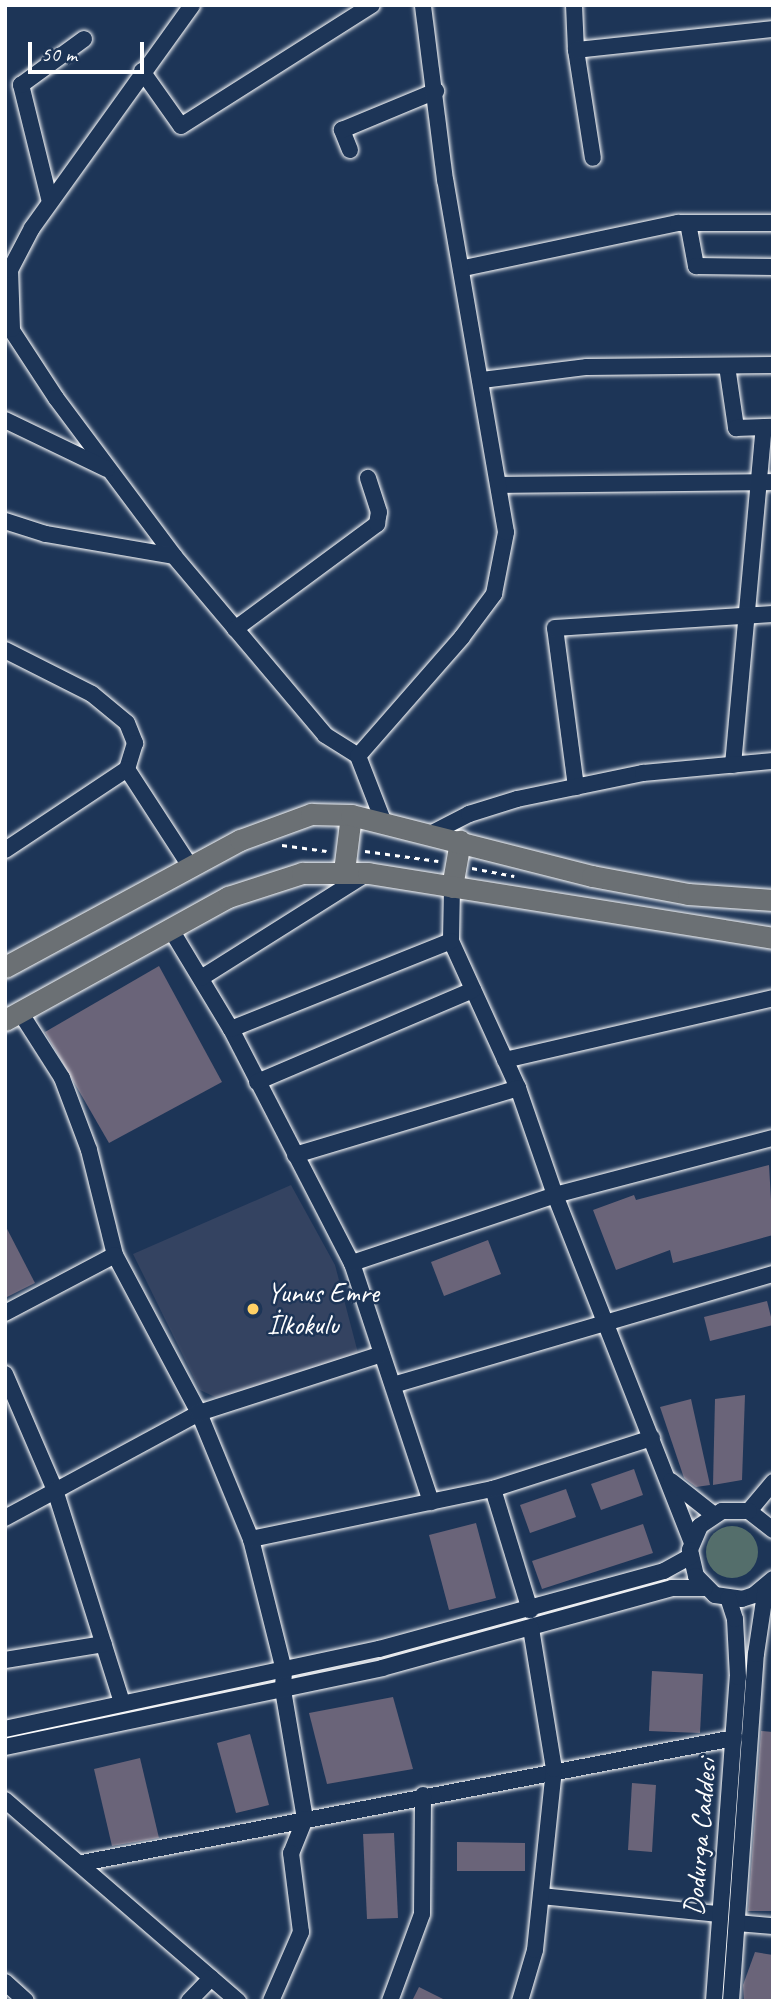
<!DOCTYPE html>
<meta charset="utf-8">
<style>
body{margin:0}
#map{position:relative;width:778px;height:2006px;overflow:hidden;background:#1d3557;font-family:Caveat,sans-serif}
div>[style]{position:absolute}
[style*='--x']{left:calc(var(--x)*1px);top:calc(var(--y)*1px);width:calc(var(--w)*1px);rotate:calc(var(--a)*1deg)}
.built>*{inset:0;background:#344361}
.green>*{inset:0;background:#546e6b}
.round{border-radius:50%}
.building>*{inset:0;background:#6a6479}
.path>*{height:2.5px;margin-top:-1.25px;transform-origin:0;background:repeating-linear-gradient(90deg,#fff 0 5px,transparent 0 10px)}
.roads{filter:drop-shadow(0 0 2px #fff) drop-shadow(0 0 2px #fff)}
.minor>*{height:16px;margin:-8px;padding:0 8px;transform-origin:8px;border-radius:8px;background:#1d3557}
.major>*{height:21px;margin:-10.5px;padding:0 10.5px;transform-origin:10.5px;border-radius:10.5px;background:#6b7074}
.dots>*{width:19px;height:19px;translate:-50% -50%;box-sizing:border-box;border:4px solid #1d3557;border-radius:50%}
span{translate:-50% -50%;white-space:nowrap;text-align:center;line-height:1.15;-webkit-text-stroke:5px #1d3557;paint-order:stroke}
.poi-label{font-size:28px;color:#fff}
.left{translate:0 -50%;text-align:left}
.street-label{font-size:28px;color:#fff}
.frame{position:absolute;inset:0;border:7px solid #fff;pointer-events:none}
.scale{position:absolute;left:28px;top:42px;width:116px;height:32px;box-sizing:border-box;border:4px solid #fff;border-top:0;padding-left:9px;font-size:21px;line-height:24px;white-space:nowrap;color:#fff;-webkit-text-stroke:5px #1d3557;paint-order:stroke}
</style>
<div id="map">
<div class="built">
<i style="clip-path:polygon(291px 1185px,335px 1265px,358px 1353px,248px 1394px,219px 1399px,200px 1390px,133px 1254px)"></i>
</div>
<div class="green">
<i class="round" style="left:706px;top:1526px;width:52px;height:52px"></i>
</div>
<div class="building">
<i style="clip-path:polygon(159px 966px,222px 1082px,109px 1143px,45px 1032px)"></i>
<i style="clip-path:polygon(769px 1165px,773px 1235px,673px 1263px,670px 1250px,616px 1270px,593px 1210px,634px 1195px,636px 1200px)"></i>
<i style="clip-path:polygon(5px 1225px,35px 1283px,5px 1298px)"></i>
<i style="clip-path:polygon(488px 1240px,501px 1274px,444px 1296px,431px 1262px)"></i>
<i style="clip-path:polygon(767px 1301px,773px 1325px,710px 1341px,704px 1317px)"></i>
<i style="clip-path:polygon(745px 1395px,742px 1480px,713px 1485px,715px 1399px)"></i>
<i style="clip-path:polygon(691px 1399px,710px 1485px,696px 1487px,684px 1478px,660px 1407px)"></i>
<i style="clip-path:polygon(634px 1469px,643px 1495px,601px 1510px,591px 1484px)"></i>
<i style="clip-path:polygon(566px 1489px,576px 1517px,530px 1533px,520px 1505px)"></i>
<i style="clip-path:polygon(476px 1523px,496px 1598px,449px 1610px,429px 1535px)"></i>
<i style="clip-path:polygon(643px 1524px,653px 1553px,542px 1589px,532px 1561px)"></i>
<i style="clip-path:polygon(652px 1671px,703px 1674px,700px 1733px,649px 1731px)"></i>
<i style="clip-path:polygon(393px 1697px,413px 1769px,327px 1784px,309px 1713px)"></i>
<i style="clip-path:polygon(761px 1731px,773px 1732px,773px 1911px,748px 1911px)"></i>
<i style="clip-path:polygon(250px 1734px,269px 1805px,236px 1813px,217px 1743px)"></i>
<i style="clip-path:polygon(140px 1758px,159px 1838px,112px 1846px,94px 1769px)"></i>
<i style="clip-path:polygon(632px 1783px,656px 1785px,652px 1852px,628px 1850px)"></i>
<i style="clip-path:polygon(394px 1833px,398px 1918px,367px 1919px,363px 1834px)"></i>
<i style="clip-path:polygon(457px 1842px,525px 1843px,525px 1871px,457px 1871px)"></i>
<i style="clip-path:polygon(755px 1952px,773px 1955px,773px 2001px,744px 2001px,743px 1985px)"></i>
<i style="clip-path:polygon(419px 1987px,447px 2001px,412px 2001px)"></i>
</div>
<div class="path">
<i style="--x:282;--y:845;--w:45;--a:7.6"></i>
<i style="--x:365;--y:851;--w:74;--a:7.8"></i>
<i style="--x:472;--y:868;--w:43;--a:10.8"></i>
</div>
<div class="roads">
<div class="minor">
<i style="--x:574;--y:5;--w:45;--a:87.5"></i>
<i style="--x:576;--y:50;--w:109;--a:81.1"></i>
<i style="--x:576;--y:50;--w:198;--a:-6.1"></i>
<i style="--x:142;--y:71;--w:67;--a:54.7"></i>
<i style="--x:181;--y:126;--w:226;--a:-32.4"></i>
<i style="--x:350;--y:150;--w:22;--a:-112"></i>
<i style="--x:342;--y:130;--w:102;--a:-22.5"></i>
<i style="--x:50;--y:202;--w:121;--a:-103.9"></i>
<i style="--x:21;--y:85;--w:78;--a:-36.1"></i>
<i style="--x:688;--y:223;--w:44;--a:79.5"></i>
<i style="--x:696;--y:266;--w:77;--a:0.7"></i>
<i style="--x:464;--y:268;--w:219;--a:-11.9"></i>
<i style="--x:678;--y:223;--w:95;--a:0"></i>
<i style="--x:5;--y:320;--w:93;--a:56.8"></i>
<i style="--x:56;--y:398;--w:197;--a:53.2"></i>
<i style="--x:174;--y:556;--w:234;--a:49.8"></i>
<i style="--x:325;--y:735;--w:39;--a:32"></i>
<i style="--x:358;--y:756;--w:72;--a:68.8"></i>
<i style="--x:12;--y:329;--w:59;--a:-91.9"></i>
<i style="--x:10;--y:270;--w:47;--a:-62.4"></i>
<i style="--x:32;--y:228;--w:274;--a:-54.3"></i>
<i style="--x:727;--y:366;--w:63;--a:81.7"></i>
<i style="--x:736;--y:428;--w:36;--a:-2"></i>
<i style="--x:482;--y:380;--w:106;--a:-7.1"></i>
<i style="--x:587;--y:367;--w:186;--a:-0.6"></i>
<i style="--x:5;--y:420;--w:113;--a:25.7"></i>
<i style="--x:501;--y:485;--w:272;--a:-0.6"></i>
<i style="--x:5;--y:521;--w:43;--a:17.6"></i>
<i style="--x:46;--y:534;--w:130;--a:9.8"></i>
<i style="--x:235;--y:629;--w:177;--a:-36.5"></i>
<i style="--x:377;--y:524;--w:12;--a:-81"></i>
<i style="--x:379;--y:512;--w:36;--a:-108"></i>
<i style="--x:5;--y:650;--w:97;--a:26.8"></i>
<i style="--x:92;--y:694;--w:45;--a:39.6"></i>
<i style="--x:127;--y:723;--w:22;--a:68"></i>
<i style="--x:135;--y:743;--w:27;--a:107"></i>
<i style="--x:127;--y:769;--w:146;--a:146.4"></i>
<i style="--x:358;--y:756;--w:158;--a:-48.8"></i>
<i style="--x:462;--y:637;--w:54;--a:-53.3"></i>
<i style="--x:494;--y:594;--w:63;--a:-79"></i>
<i style="--x:506;--y:532;--w:357;--a:-99.8"></i>
<i style="--x:445;--y:180;--w:176;--a:-97.2"></i>
<i style="--x:733;--y:765;--w:339;--a:-84.8"></i>
<i style="--x:127;--y:769;--w:116;--a:57"></i>
<i style="--x:576;--y:787;--w:160;--a:-97.5"></i>
<i style="--x:555;--y:628;--w:218;--a:-3.7"></i>
<i style="--x:432;--y:833;--w:42;--a:-27.2"></i>
<i style="--x:469;--y:814;--w:50;--a:-17.4"></i>
<i style="--x:517;--y:799;--w:129;--a:-11.7"></i>
<i style="--x:643;--y:773;--w:131;--a:-5.3"></i>
<i style="--x:452;--y:887;--w:54;--a:91.1"></i>
<i style="--x:451;--y:941;--w:162;--a:65.5"></i>
<i style="--x:518;--y:1088;--w:113;--a:70.9"></i>
<i style="--x:555;--y:1195;--w:373;--a:68.5"></i>
<i style="--x:170;--y:928;--w:118;--a:58.9"></i>
<i style="--x:231;--y:1029;--w:263;--a:62.7"></i>
<i style="--x:352;--y:1263;--w:252;--a:71.7"></i>
<i style="--x:201;--y:978;--w:197;--a:-32.2"></i>
<i style="--x:20;--y:1012;--w:78;--a:57.5"></i>
<i style="--x:62;--y:1078;--w:77;--a:69.4"></i>
<i style="--x:89;--y:1150;--w:108;--a:76.1"></i>
<i style="--x:115;--y:1255;--w:179;--a:62"></i>
<i style="--x:199;--y:1413;--w:136;--a:67.6"></i>
<i style="--x:251;--y:1539;--w:135;--a:75.9"></i>
<i style="--x:284;--y:1670;--w:20;--a:93"></i>
<i style="--x:283;--y:1690;--w:131;--a:80.3"></i>
<i style="--x:305;--y:1819;--w:37;--a:112"></i>
<i style="--x:291;--y:1853;--w:80;--a:82.8"></i>
<i style="--x:301;--y:1932;--w:75;--a:113.5"></i>
<i style="--x:231;--y:1029;--w:237;--a:-21.8"></i>
<i style="--x:505;--y:1060;--w:275;--a:-13"></i>
<i style="--x:257;--y:1082;--w:235;--a:-23.1"></i>
<i style="--x:295;--y:1155;--w:233;--a:-16.7"></i>
<i style="--x:352;--y:1263;--w:214;--a:-18.5"></i>
<i style="--x:555;--y:1195;--w:225;--a:-14.7"></i>
<i style="--x:5;--y:1313;--w:124;--a:-27.8"></i>
<i style="--x:5;--y:1374;--w:126;--a:66.7"></i>
<i style="--x:55;--y:1490;--w:223;--a:72.5"></i>
<i style="--x:393;--y:1385;--w:396;--a:-16.3"></i>
<i style="--x:671;--y:1481;--w:55;--a:38.3"></i>
<i style="--x:493;--y:1489;--w:127;--a:73"></i>
<i style="--x:749;--y:1511;--w:38;--a:-50"></i>
<i style="--x:5;--y:1518;--w:221;--a:-28.4"></i>
<i style="--x:199;--y:1413;--w:192;--a:-17.9"></i>
<i style="--x:773;--y:1530;--w:31;--a:-142"></i>
<i style="--x:749;--y:1511;--w:27;--a:180"></i>
<i style="--x:722;--y:1511;--w:27;--a:146"></i>
<i style="--x:700;--y:1526;--w:26;--a:113"></i>
<i style="--x:690;--y:1550;--w:27;--a:77"></i>
<i style="--x:696;--y:1576;--w:27;--a:45"></i>
<i style="--x:715;--y:1595;--w:27;--a:8"></i>
<i style="--x:742;--y:1599;--w:13;--a:-18"></i>
<i style="--x:754;--y:1595;--w:25;--a:-40"></i>
<i style="--x:251;--y:1539;--w:247;--a:-11.7"></i>
<i style="--x:493;--y:1489;--w:167;--a:-17.8"></i>
<i style="--x:5;--y:1660;--w:100;--a:-9.2"></i>
<i style="--x:5;--y:1729;--w:382;--a:-12.1"></i>
<i style="--x:379;--y:1649;--w:295;--a:-15.3"></i>
<i style="--x:664;--y:1571;--w:31;--a:-29"></i>
<i style="--x:5;--y:1747;--w:385;--a:-11.8"></i>
<i style="--x:382;--y:1668;--w:301;--a:-15.4"></i>
<i style="--x:672;--y:1588;--w:33;--a:0"></i>
<i style="--x:5;--y:1800;--w:308;--a:40.8"></i>
<i style="--x:82;--y:1863;--w:664;--a:-10.85"></i>
<i style="--x:541;--y:1896;--w:179;--a:5.8"></i>
<i style="--x:737;--y:1923;--w:36;--a:5"></i>
<i style="--x:5;--y:1982;--w:28;--a:42"></i>
<i style="--x:189;--y:2001;--w:32;--a:-46"></i>
<i style="--x:390;--y:2001;--w:93;--a:-69.8"></i>
<i style="--x:422;--y:1914;--w:119;--a:-89.5"></i>
<i style="--x:520;--y:2001;--w:53;--a:-73.6"></i>
<i style="--x:535;--y:1950;--w:182;--a:-84"></i>
<i style="--x:554;--y:1769;--w:143;--a:-99.3"></i>
<i style="--x:714;--y:2001;--w:325;--a:-85.8"></i>
<i style="--x:738;--y:1677;--w:58;--a:-93"></i>
<i style="--x:735;--y:1619;--w:22;--a:-108"></i>
<i style="--x:731;--y:2001;--w:348;--a:-85.9"></i>
<i style="--x:756;--y:1654;--w:68;--a:-81.5"></i>
</div>
<div class="major">
<i style="--x:344;--y:871;--w:56;--a:-82.9"></i>
<i style="--x:452;--y:887;--w:47;--a:-80.1"></i>
<i style="--x:5;--y:967;--w:267;--a:-28.4"></i>
<i style="--x:240;--y:840;--w:76;--a:-20.1"></i>
<i style="--x:311;--y:814;--w:40;--a:1.4"></i>
<i style="--x:351;--y:815;--w:249;--a:14.2"></i>
<i style="--x:592;--y:876;--w:98;--a:10.6"></i>
<i style="--x:688;--y:894;--w:85;--a:4"></i>
<i style="--x:5;--y:1020;--w:255;--a:-28.9"></i>
<i style="--x:228;--y:897;--w:78;--a:-18"></i>
<i style="--x:302;--y:873;--w:66;--a:0"></i>
<i style="--x:368;--y:873;--w:410;--a:9.1"></i>
</div>
</div>
<div class="dots">
<i style="left:253px;top:1309px;background:#ffd166"></i>
</div>
<div class="poi-label">
<span class="left" style="left:267px;top:1309px">Yunus Emre<br>İlkokulu</span>
</div>
<div class="street-label">
<span style="left:700px;top:1837px;rotate:-85deg">Dodurga Caddesi</span>
</div>
<div class="frame"></div>
<div class="scale">50 m</div>
</div>
